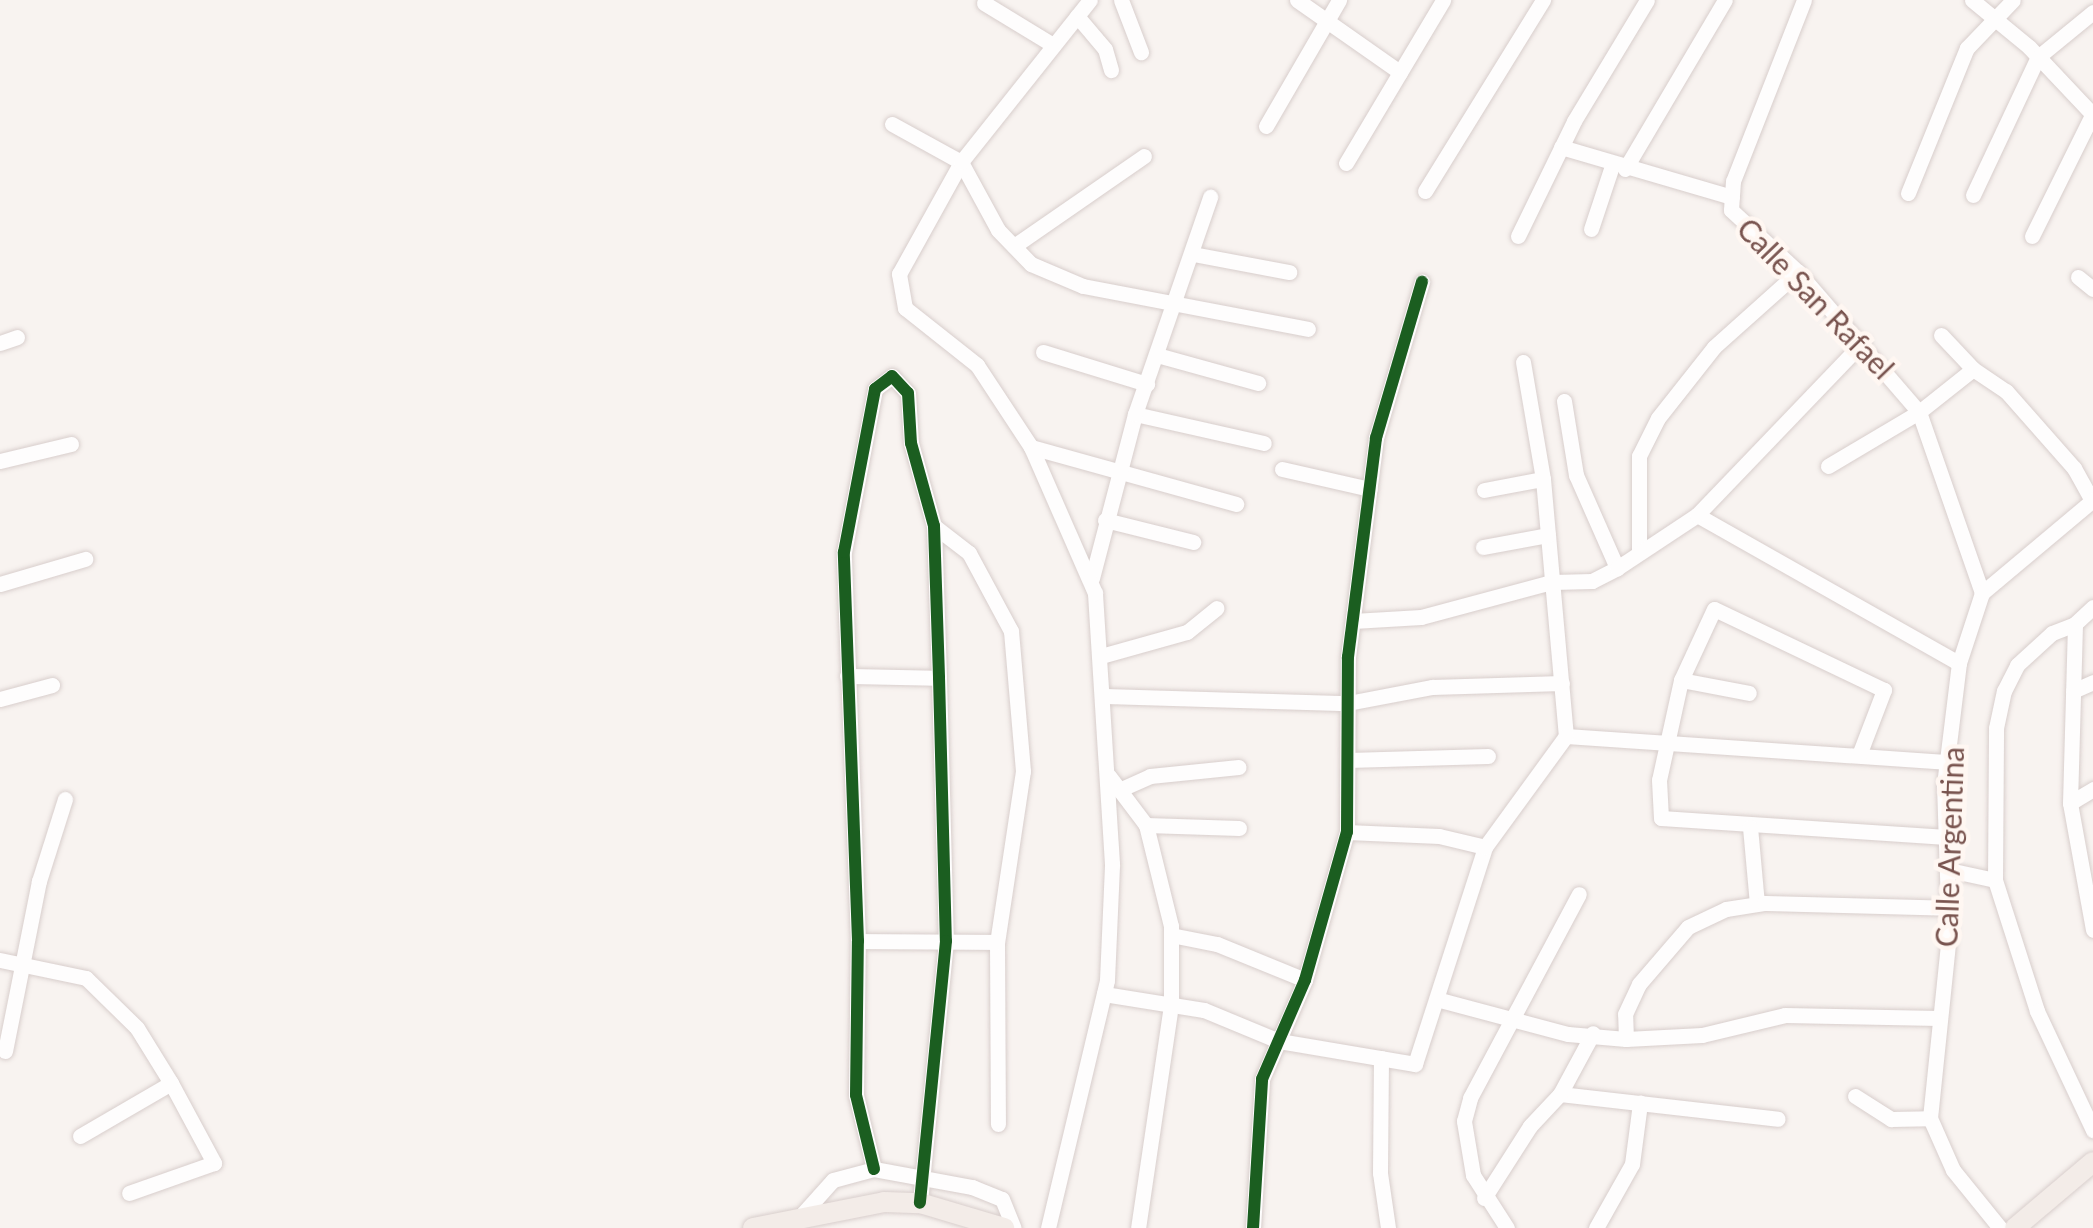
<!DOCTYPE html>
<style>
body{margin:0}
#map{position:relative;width:2093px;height:1228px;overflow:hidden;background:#f8f3f0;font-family:Lato,sans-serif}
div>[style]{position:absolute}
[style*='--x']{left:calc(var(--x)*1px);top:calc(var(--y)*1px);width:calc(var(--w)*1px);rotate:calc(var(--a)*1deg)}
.roads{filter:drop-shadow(0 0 2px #d8cecc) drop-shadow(0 0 2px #d8cecc)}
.minor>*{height:15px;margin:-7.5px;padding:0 7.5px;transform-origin:7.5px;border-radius:7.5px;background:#fefdfd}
.major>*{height:20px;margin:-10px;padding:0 10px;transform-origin:10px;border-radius:10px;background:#f3ece8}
.cycleway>*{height:12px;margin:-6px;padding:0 6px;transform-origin:6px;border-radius:6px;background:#1b5e20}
span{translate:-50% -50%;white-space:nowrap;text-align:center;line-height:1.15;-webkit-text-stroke:9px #fff7f2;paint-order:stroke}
.street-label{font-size:30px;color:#78534e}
</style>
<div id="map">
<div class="roads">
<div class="minor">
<i style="--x:1121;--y:0;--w:56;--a:69"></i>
<i style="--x:1297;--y:0;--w:126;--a:35"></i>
<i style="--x:1804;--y:0;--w:194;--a:111.4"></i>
<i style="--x:1733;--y:181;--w:29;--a:94"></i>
<i style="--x:1731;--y:210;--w:91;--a:42.8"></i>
<i style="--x:1798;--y:272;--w:185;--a:49.2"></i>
<i style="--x:1919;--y:412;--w:192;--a:70.8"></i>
<i style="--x:1972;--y:0;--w:74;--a:39.5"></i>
<i style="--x:2029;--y:47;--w:93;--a:46.7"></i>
<i style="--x:984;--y:3;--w:81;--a:31.3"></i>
<i style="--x:1077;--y:16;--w:43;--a:49.7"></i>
<i style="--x:1105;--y:49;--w:22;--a:74"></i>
<i style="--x:892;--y:124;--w:79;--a:28.8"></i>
<i style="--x:961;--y:162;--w:77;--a:61.4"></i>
<i style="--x:998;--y:230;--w:47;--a:45.9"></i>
<i style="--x:1031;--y:264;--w:56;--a:22.9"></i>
<i style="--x:1083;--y:286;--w:229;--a:10.8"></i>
<i style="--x:1266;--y:126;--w:146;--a:-59.9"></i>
<i style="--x:1561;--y:147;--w:178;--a:16.3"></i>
<i style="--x:1346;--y:163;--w:190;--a:-59.2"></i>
<i style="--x:1625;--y:169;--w:196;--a:-59.4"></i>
<i style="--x:1425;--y:191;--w:225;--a:-58.3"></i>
<i style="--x:1908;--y:193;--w:157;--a:-67.9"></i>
<i style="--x:1967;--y:48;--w:66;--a:-46.2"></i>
<i style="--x:1973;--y:195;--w:153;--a:-64.8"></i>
<i style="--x:2038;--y:57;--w:71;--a:-39.3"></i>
<i style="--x:1591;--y:229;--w:66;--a:-71.6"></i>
<i style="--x:1518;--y:236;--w:128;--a:-64"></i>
<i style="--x:1574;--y:121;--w:141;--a:-58.9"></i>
<i style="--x:2032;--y:236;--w:137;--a:-63.6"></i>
<i style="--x:1014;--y:246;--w:158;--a:-34.7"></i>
<i style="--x:1193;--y:254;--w:98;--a:10.6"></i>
<i style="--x:2078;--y:277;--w:19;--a:39"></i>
<i style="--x:1941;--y:335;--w:47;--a:46.7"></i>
<i style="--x:1973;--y:369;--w:40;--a:34"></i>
<i style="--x:2006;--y:391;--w:103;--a:48.6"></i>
<i style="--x:2074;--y:468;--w:37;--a:61"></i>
<i style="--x:0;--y:343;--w:18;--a:-19"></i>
<i style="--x:1043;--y:352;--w:109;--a:17.1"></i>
<i style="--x:1157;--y:355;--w:105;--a:15.5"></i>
<i style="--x:1523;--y:362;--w:119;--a:80.3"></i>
<i style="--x:1543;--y:479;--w:258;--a:84.9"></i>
<i style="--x:1566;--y:736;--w:384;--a:3.9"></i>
<i style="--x:1564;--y:401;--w:75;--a:80.8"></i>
<i style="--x:1576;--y:475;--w:102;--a:66.2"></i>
<i style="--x:1135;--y:414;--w:132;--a:12.7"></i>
<i style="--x:1031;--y:447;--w:213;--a:15.5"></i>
<i style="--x:0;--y:461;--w:73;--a:-13.5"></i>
<i style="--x:1828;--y:466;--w:106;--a:-30.7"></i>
<i style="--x:1919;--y:412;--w:69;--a:-38.5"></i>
<i style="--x:1282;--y:469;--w:90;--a:12.8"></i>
<i style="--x:1484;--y:490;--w:60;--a:-10.6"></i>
<i style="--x:1697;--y:515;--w:301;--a:29.5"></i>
<i style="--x:1105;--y:520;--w:91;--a:14"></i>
<i style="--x:934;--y:526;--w:44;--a:37.6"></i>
<i style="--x:969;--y:553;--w:89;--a:61.7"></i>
<i style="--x:1011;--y:631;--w:141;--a:85.1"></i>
<i style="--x:1023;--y:771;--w:173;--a:98.6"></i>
<i style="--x:997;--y:942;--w:182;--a:89.7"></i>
<i style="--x:1483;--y:547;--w:66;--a:-10.5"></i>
<i style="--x:1639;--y:550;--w:94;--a:-90"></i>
<i style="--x:1639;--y:456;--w:42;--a:-63.4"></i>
<i style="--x:1658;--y:418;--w:90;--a:-51.7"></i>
<i style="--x:1714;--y:347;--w:113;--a:-41.8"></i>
<i style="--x:1092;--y:578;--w:170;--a:-75.3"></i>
<i style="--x:1135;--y:414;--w:230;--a:-70.9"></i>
<i style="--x:0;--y:584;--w:89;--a:-16.4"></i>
<i style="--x:2093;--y:607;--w:25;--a:137"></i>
<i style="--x:2075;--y:624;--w:179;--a:91.6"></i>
<i style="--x:2070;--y:803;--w:129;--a:79.7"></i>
<i style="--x:1353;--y:621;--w:68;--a:-3.4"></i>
<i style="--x:1421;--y:617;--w:136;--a:-15"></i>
<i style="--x:1552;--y:582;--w:40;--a:-1.4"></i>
<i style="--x:1592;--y:581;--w:28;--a:-27"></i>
<i style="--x:1617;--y:568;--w:96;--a:-33.5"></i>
<i style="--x:1697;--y:515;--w:240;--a:-46.2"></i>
<i style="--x:1101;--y:656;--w:89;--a:-15.6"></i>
<i style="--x:1187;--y:632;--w:38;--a:-39"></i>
<i style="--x:847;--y:676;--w:92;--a:1.2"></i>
<i style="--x:1681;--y:680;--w:69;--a:10.8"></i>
<i style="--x:2073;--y:691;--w:22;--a:-24"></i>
<i style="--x:1105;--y:696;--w:243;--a:1.7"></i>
<i style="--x:1348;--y:703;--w:86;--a:-10.8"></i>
<i style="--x:1432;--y:687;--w:130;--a:-1.8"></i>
<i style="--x:0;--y:699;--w:54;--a:-15.1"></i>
<i style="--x:1859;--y:755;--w:70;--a:-69"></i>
<i style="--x:1884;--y:690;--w:188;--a:-154.5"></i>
<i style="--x:1714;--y:609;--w:78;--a:114.9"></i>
<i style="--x:1681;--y:680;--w:102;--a:102.4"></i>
<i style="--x:1659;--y:780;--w:38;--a:87"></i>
<i style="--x:1661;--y:818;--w:286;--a:3.8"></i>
<i style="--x:1348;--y:760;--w:140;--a:-1.6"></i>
<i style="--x:1109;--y:776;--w:61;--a:52.9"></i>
<i style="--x:1146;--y:825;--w:104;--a:76.1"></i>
<i style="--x:1171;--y:926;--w:79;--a:90"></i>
<i style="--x:1171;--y:1005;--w:225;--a:98.4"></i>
<i style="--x:1119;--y:790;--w:34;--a:-24"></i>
<i style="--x:1150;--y:776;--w:89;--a:-5.8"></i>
<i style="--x:2070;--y:803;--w:27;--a:-31"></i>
<i style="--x:1146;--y:825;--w:93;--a:1.8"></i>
<i style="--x:1750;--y:827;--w:77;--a:84.8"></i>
<i style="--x:1347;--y:832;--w:92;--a:2.5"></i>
<i style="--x:1439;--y:836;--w:47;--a:13.4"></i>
<i style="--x:1949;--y:870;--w:47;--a:12.3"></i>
<i style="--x:1995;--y:880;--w:138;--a:72.2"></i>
<i style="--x:2037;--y:1011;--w:132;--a:64.8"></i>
<i style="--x:1995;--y:880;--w:152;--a:-89.6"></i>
<i style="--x:1996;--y:728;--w:38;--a:-78"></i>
<i style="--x:2004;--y:691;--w:29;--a:-63"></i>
<i style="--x:2017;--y:665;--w:47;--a:-42.4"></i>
<i style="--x:2052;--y:633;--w:25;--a:-21"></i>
<i style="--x:1171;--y:935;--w:47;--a:11.1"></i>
<i style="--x:1217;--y:944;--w:95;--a:22.2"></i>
<i style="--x:858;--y:941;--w:139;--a:0.4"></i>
<i style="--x:0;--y:960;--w:88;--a:11.8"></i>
<i style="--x:86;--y:978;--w:71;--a:44.4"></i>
<i style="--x:137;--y:1028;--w:65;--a:58.3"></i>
<i style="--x:171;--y:1083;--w:91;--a:61.7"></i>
<i style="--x:214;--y:1163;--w:90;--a:160.6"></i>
<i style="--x:1104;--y:994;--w:101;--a:9.1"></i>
<i style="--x:1204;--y:1010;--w:81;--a:22.5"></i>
<i style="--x:1279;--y:1041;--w:138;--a:9.6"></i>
<i style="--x:1415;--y:1064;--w:228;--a:-72.1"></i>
<i style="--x:1485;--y:847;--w:137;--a:-53.9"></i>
<i style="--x:1440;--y:1000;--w:132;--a:14.9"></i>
<i style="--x:1568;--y:1034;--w:58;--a:4.9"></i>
<i style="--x:1626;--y:1039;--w:76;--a:-3"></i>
<i style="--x:1702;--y:1035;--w:85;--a:-13.5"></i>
<i style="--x:1785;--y:1015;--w:153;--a:1.1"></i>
<i style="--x:1626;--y:1039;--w:25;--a:-92"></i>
<i style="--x:1625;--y:1014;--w:33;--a:-65"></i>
<i style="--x:1639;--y:984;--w:75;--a:-49.3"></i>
<i style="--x:1688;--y:927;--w:42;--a:-25.3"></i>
<i style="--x:1726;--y:909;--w:38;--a:-9"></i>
<i style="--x:1764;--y:903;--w:186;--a:1.5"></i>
<i style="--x:5;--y:1051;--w:173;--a:-78.7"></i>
<i style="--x:39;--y:881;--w:86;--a:-72.4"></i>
<i style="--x:1381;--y:1058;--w:115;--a:90.5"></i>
<i style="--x:1380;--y:1173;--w:56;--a:81.7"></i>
<i style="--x:1560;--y:1094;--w:219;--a:6.5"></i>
<i style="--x:1855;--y:1096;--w:43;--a:32.6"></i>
<i style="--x:1891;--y:1119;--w:39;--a:-1"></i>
<i style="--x:80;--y:1136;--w:105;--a:-30.2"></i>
<i style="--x:874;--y:1169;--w:76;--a:-103.7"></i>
<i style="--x:856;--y:1095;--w:154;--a:-89.3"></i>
<i style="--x:858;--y:941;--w:389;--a:-92.1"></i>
<i style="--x:844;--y:552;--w:166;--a:-79.2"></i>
<i style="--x:875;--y:389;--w:21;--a:-37"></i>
<i style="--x:892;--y:376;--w:23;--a:47"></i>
<i style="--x:908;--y:393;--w:50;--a:86.6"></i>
<i style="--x:911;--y:443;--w:86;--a:74.5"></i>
<i style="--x:934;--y:526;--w:152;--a:88.1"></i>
<i style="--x:939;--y:678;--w:263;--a:88.5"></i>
<i style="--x:946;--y:941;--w:263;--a:95.7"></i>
<i style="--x:1484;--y:1198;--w:85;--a:-57.4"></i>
<i style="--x:1530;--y:1126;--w:44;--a:-46.8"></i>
<i style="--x:1560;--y:1094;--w:69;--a:-61.6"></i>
<i style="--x:798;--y:1219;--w:52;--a:-48.1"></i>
<i style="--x:833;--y:1180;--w:42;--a:-15"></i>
<i style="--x:874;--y:1169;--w:100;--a:10.4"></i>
<i style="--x:972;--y:1187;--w:32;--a:22"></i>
<i style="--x:1002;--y:1199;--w:31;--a:68"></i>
<i style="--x:1048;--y:1228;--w:255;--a:-76.6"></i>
<i style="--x:1107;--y:980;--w:116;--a:-87.5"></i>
<i style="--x:1112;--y:864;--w:272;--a:-93.6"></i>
<i style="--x:1095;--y:593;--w:159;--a:-113.7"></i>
<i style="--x:1031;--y:447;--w:98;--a:-123.4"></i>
<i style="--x:977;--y:365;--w:92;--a:-141.6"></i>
<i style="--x:905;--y:308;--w:35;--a:-100"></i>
<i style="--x:899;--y:274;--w:128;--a:-61"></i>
<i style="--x:961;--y:162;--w:207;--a:-51.5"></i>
<i style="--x:1253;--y:1228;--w:149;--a:-86.5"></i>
<i style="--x:1262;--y:1079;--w:108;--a:-66.5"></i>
<i style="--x:1305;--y:980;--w:154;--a:-74.2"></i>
<i style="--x:1347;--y:832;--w:175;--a:-89.7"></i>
<i style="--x:1348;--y:657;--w:221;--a:-82.7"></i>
<i style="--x:1376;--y:438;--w:163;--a:-73.6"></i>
<i style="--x:1507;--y:1228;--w:63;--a:-122.7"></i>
<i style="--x:1473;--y:1175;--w:55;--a:-99.5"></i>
<i style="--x:1464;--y:1121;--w:24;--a:-75"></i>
<i style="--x:1470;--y:1098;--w:231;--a:-61.9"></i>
<i style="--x:1596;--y:1228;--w:73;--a:-60.6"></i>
<i style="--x:1632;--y:1164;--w:62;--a:-82.5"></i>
<i style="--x:2000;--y:1228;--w:75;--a:-129"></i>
<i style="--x:1953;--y:1170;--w:57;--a:-113.9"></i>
<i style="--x:1930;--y:1118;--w:184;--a:-84.1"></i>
<i style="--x:1949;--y:935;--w:150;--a:-91.9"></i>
<i style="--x:1944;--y:785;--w:123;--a:-83"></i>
<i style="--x:1959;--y:663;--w:74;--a:-71.8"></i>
<i style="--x:1982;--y:593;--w:145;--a:-40"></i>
</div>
<div class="major">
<i style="--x:753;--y:1228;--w:134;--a:-11.2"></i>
<i style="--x:884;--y:1202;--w:36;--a:2"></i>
<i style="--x:920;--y:1203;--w:88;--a:16.6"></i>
<i style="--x:2015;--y:1228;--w:102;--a:-40.2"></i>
</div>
</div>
<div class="cycleway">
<i style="--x:874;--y:1169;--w:76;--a:-103.7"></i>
<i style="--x:856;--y:1095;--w:154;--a:-89.3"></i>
<i style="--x:858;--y:941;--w:389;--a:-92.1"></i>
<i style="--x:844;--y:552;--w:166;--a:-79.2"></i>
<i style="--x:875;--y:389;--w:21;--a:-37"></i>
<i style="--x:892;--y:376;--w:23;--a:47"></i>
<i style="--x:908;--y:393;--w:50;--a:86.6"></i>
<i style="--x:911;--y:443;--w:86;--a:74.5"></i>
<i style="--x:934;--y:526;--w:152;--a:88.1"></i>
<i style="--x:939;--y:678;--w:263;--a:88.5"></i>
<i style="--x:946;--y:941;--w:263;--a:95.7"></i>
<i style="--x:1253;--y:1228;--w:149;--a:-86.5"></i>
<i style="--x:1262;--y:1079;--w:108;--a:-66.5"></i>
<i style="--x:1305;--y:980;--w:154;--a:-74.2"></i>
<i style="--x:1347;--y:832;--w:175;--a:-89.7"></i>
<i style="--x:1348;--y:657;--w:221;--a:-82.7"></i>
<i style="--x:1376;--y:438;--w:163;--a:-73.6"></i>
</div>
<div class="street-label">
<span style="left:1816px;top:298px;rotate:46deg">Calle San Rafael</span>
<span style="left:1949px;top:847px;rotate:-88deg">Calle Argentina</span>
</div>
</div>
